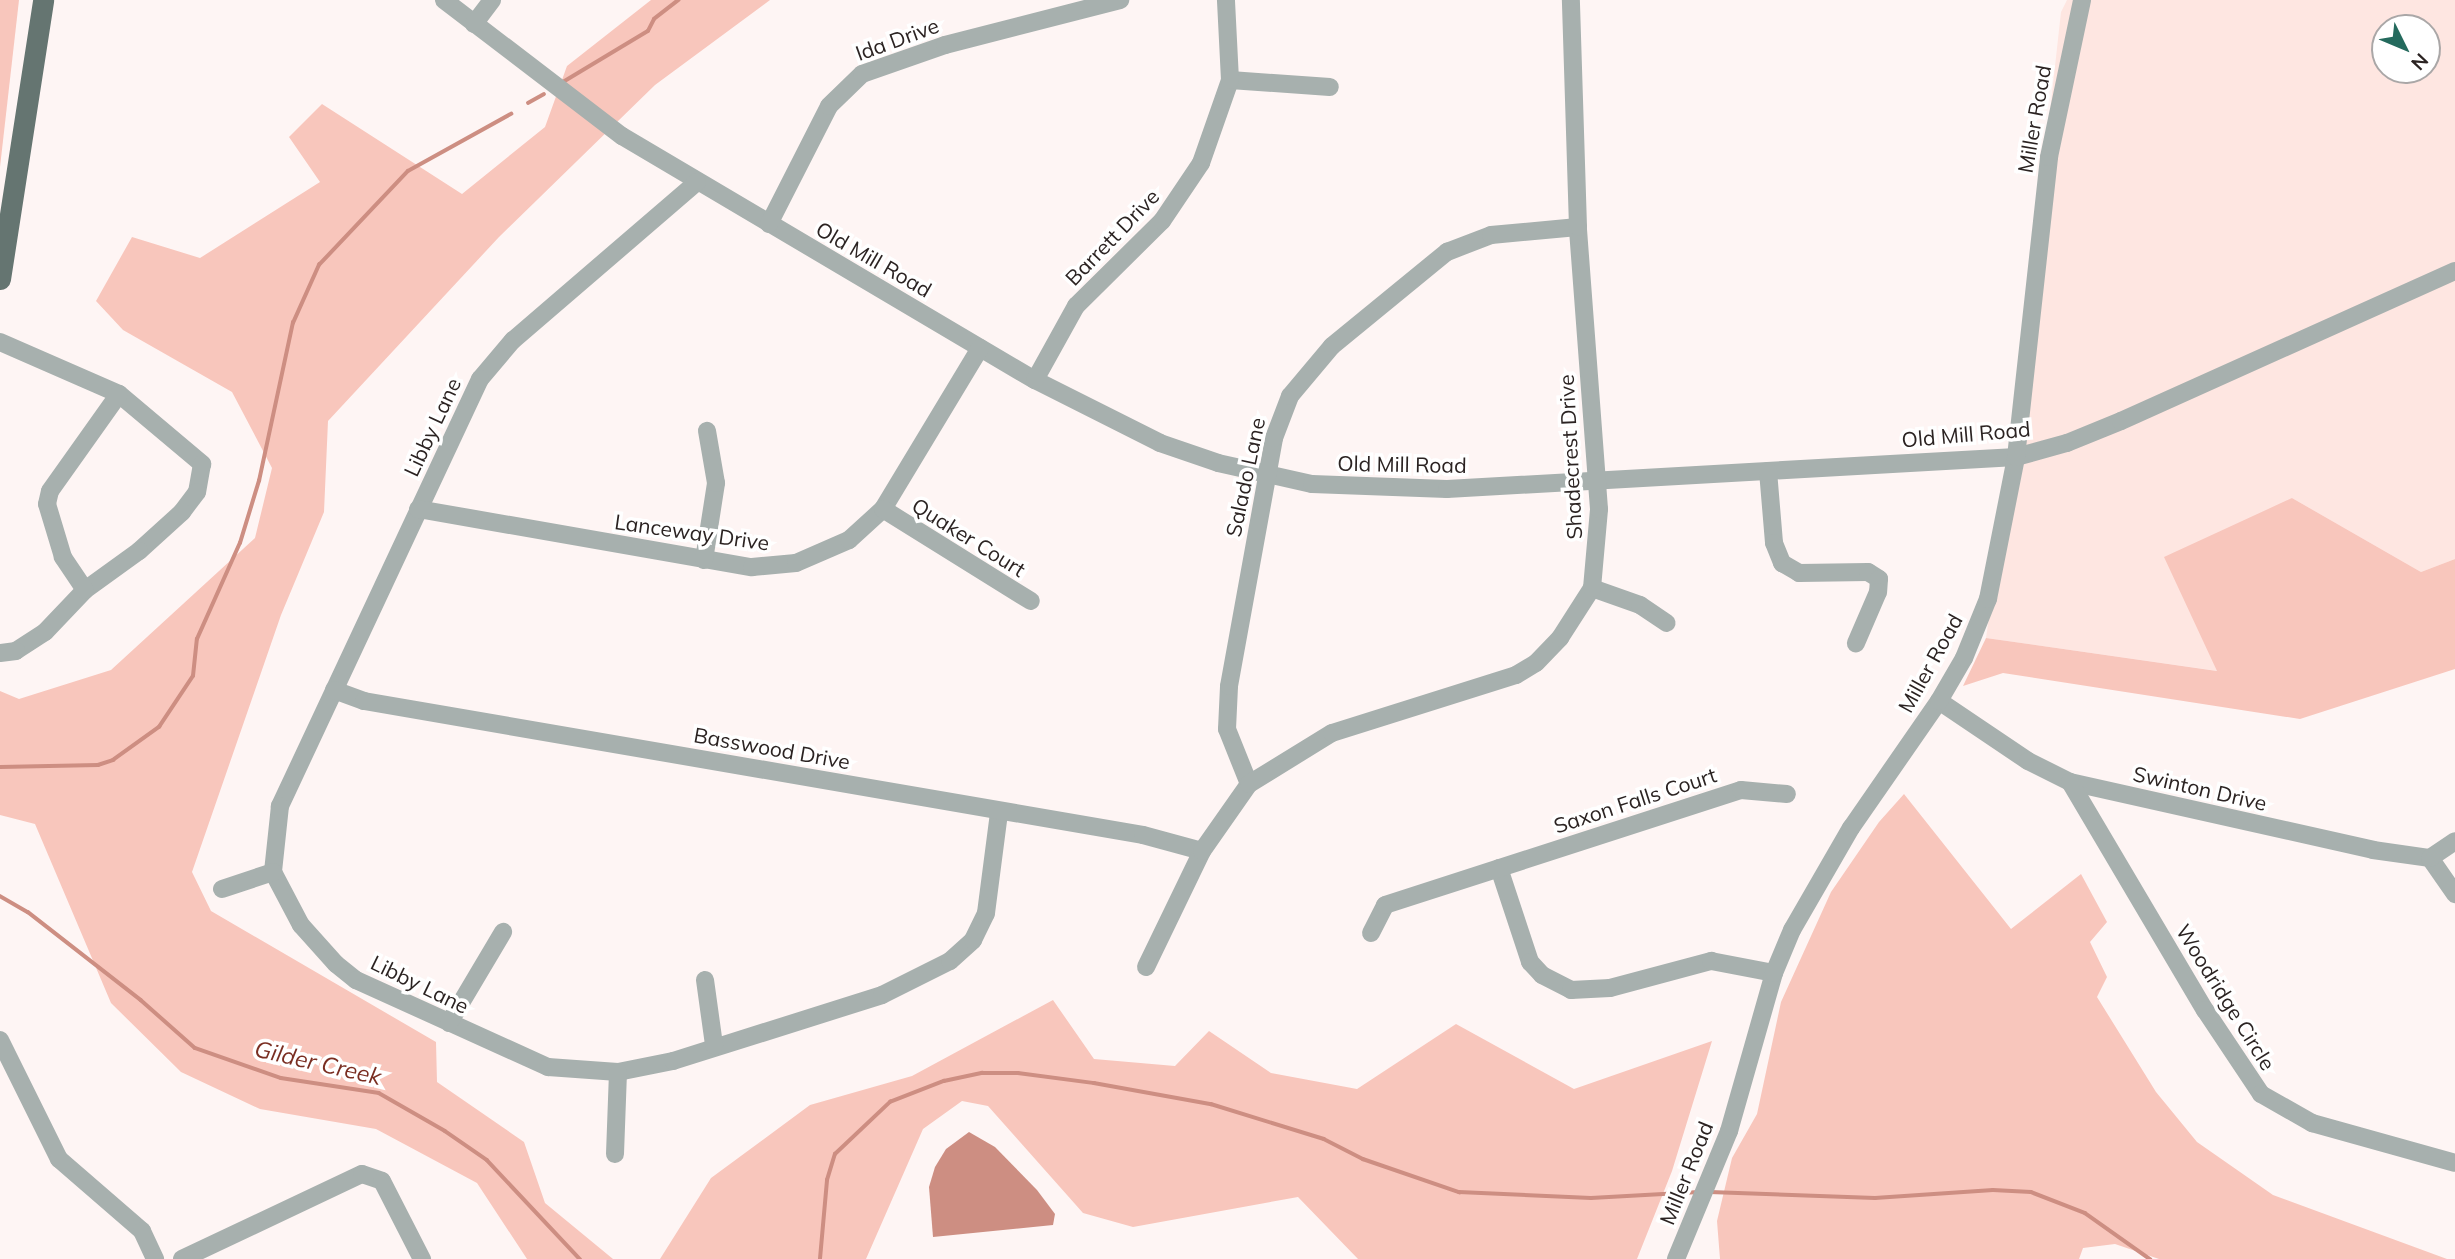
<!DOCTYPE html>
<style>
body{margin:0}
#map{position:relative;width:2455px;height:1259px;overflow:hidden;background:#fef5f4;font-family:Mulish,sans-serif}
div>[style]{position:absolute}
[style*='--x']{left:calc(var(--x)*1px);top:calc(var(--y)*1px);width:calc(var(--w)*1px);rotate:calc(var(--a)*1deg)}
.built>*{inset:0;background:#fee6e1}
.green>*{inset:0;background:#f8c6bc}
.water>*{inset:0;background:#cd8e82}
.stream>*{height:3.5px;margin:-1.75px;padding:0 1.75px;transform-origin:1.75px;border-radius:1.75px;background:#cd8e82}
.minor>*{height:18px;margin:-9px;padding:0 9px;transform-origin:9px;border-radius:9px;background:#a7b0ae}
.major>*{height:21px;margin:-10.5px;padding:0 10.5px;transform-origin:10.5px;border-radius:10.5px;background:#657571}
span{translate:-50% -50%;white-space:nowrap;text-align:center;line-height:1.15;-webkit-text-stroke:7px #fff;paint-order:stroke}
.street-label{font-size:21px;color:#2b2322}
.water-label{font-size:23px;color:#7a2e22;font-style:italic}
.north{position:absolute;left:2371px;top:14px;width:70px;height:70px;box-sizing:border-box;background:#fff;border:2px solid #aaa7a7;border-radius:50%;rotate:133deg;font-size:19px;font-weight:700;line-height:28px;text-align:center;color:#2b2322}
.north::after{content:'';display:block;margin:auto;width:24px;height:32px;background:#246a5d;clip-path:polygon(50% 0,100% 100%,50% 72%,0 100%)}
</style>
<div id="map">
<div class="built">
<i style="clip-path:polygon(evenodd,2067px 0,2455px 0,2455px 559px,2421px 572px,2292px 498px,2218px 671px,1986px 638px,2012px 455px,2061px 12px,2067px 0,2385px 28px,2427px 28px,2427px 70px,2385px 70px,2385px 28px)"></i>
</div>
<div class="green">
<i style="clip-path:polygon(0 0,19px 0,0 167px)"></i>
<i style="clip-path:polygon(651px 0,770px 0,655px 85px,499px 237px,328px 421px,324px 512px,281px 615px,192px 872px,211px 911px,436px 1042px,437px 1082px,524px 1142px,545px 1203px,613px 1259px,527px 1259px,477px 1183px,376px 1129px,260px 1109px,181px 1072px,111px 1003px,35px 824px,0 815px,0 691px,19px 699px,111px 670px,255px 538px,272px 468px,232px 392px,123px 330px,96px 301px,132px 237px,200px 258px,320px 182px,289px 137px,322px 104px,462px 194px,545px 127px,567px 66px)"></i>
<i style="clip-path:polygon(2292px 498px,2421px 572px,2455px 559px,2455px 669px,2300px 719px,2003px 673px,1963px 686px,1986px 638px,2217px 671px,2164px 557px)"></i>
<i style="clip-path:polygon(1904px 794px,2011px 929px,2081px 874px,2107px 922px,2090px 942px,2107px 977px,2097px 997px,2156px 1092px,2197px 1142px,2273px 1195px,2447px 1259px,2159px 1259px,2115px 1244px,2083px 1248px,2079px 1259px,1720px 1259px,1717px 1221px,1732px 1158px,1757px 1114px,1781px 1002px,1831px 892px,1879px 822px)"></i>
<i style="clip-path:polygon(1053px 1000px,1094px 1059px,1175px 1066px,1209px 1031px,1271px 1073px,1357px 1089px,1456px 1024px,1574px 1089px,1712px 1041px,1672px 1171px,1637px 1259px,1358px 1259px,1298px 1197px,1133px 1227px,1083px 1213px,988px 1106px,962px 1101px,923px 1129px,866px 1259px,660px 1259px,711px 1178px,810px 1105px,912px 1076px)"></i>
</div>
<div class="water">
<i style="clip-path:polygon(969px 1132px,995px 1147px,1037px 1190px,1055px 1214px,1053px 1225px,933px 1237px,929px 1187px,935px 1167px,946px 1149px)"></i>
</div>
<div class="stream">
<i style="--x:563;--y:82;--w:99;--a:-31"></i>
<i style="--x:648;--y:31;--w:13;--a:-63"></i>
<i style="--x:654;--y:19;--w:31;--a:-38"></i>
<i style="--x:528;--y:103;--w:18;--a:-29"></i>
<i style="--x:0;--y:767;--w:98;--a:-1.2"></i>
<i style="--x:98;--y:765;--w:16;--a:-18"></i>
<i style="--x:113;--y:760;--w:57;--a:-35.7"></i>
<i style="--x:159;--y:727;--w:61;--a:-56.3"></i>
<i style="--x:193;--y:676;--w:37;--a:-84"></i>
<i style="--x:197;--y:639;--w:105;--a:-65.9"></i>
<i style="--x:240;--y:543;--w:65;--a:-73"></i>
<i style="--x:259;--y:481;--w:162;--a:-77.9"></i>
<i style="--x:293;--y:323;--w:64;--a:-65.9"></i>
<i style="--x:319;--y:265;--w:129;--a:-46.6"></i>
<i style="--x:408;--y:171;--w:118;--a:-29"></i>
<i style="--x:0;--y:896;--w:32;--a:30"></i>
<i style="--x:28;--y:912;--w:143;--a:37.9"></i>
<i style="--x:141;--y:1000;--w:72;--a:41.6"></i>
<i style="--x:195;--y:1048;--w:91;--a:19.2"></i>
<i style="--x:281;--y:1078;--w:99;--a:8.7"></i>
<i style="--x:379;--y:1093;--w:76;--a:29.9"></i>
<i style="--x:445;--y:1131;--w:51;--a:34.6"></i>
<i style="--x:487;--y:1160;--w:136;--a:46.8"></i>
<i style="--x:1710;--y:1192;--w:165;--a:2.1"></i>
<i style="--x:1875;--y:1198;--w:118;--a:-3.9"></i>
<i style="--x:1993;--y:1190;--w:38;--a:3"></i>
<i style="--x:2031;--y:1192;--w:58;--a:21.3"></i>
<i style="--x:2085;--y:1213;--w:80;--a:35.3"></i>
<i style="--x:820;--y:1259;--w:79;--a:-84.9"></i>
<i style="--x:827;--y:1180;--w:27;--a:-73"></i>
<i style="--x:835;--y:1154;--w:76;--a:-43.4"></i>
<i style="--x:890;--y:1102;--w:58;--a:-21.3"></i>
<i style="--x:944;--y:1081;--w:39;--a:-12"></i>
<i style="--x:982;--y:1073;--w:36;--a:0"></i>
<i style="--x:1018;--y:1073;--w:77;--a:7.5"></i>
<i style="--x:1094;--y:1083;--w:119;--a:10.2"></i>
<i style="--x:1211;--y:1104;--w:118;--a:17.2"></i>
<i style="--x:1324;--y:1139;--w:44;--a:27.1"></i>
<i style="--x:1363;--y:1159;--w:102;--a:19"></i>
<i style="--x:1459;--y:1192;--w:132;--a:2.6"></i>
<i style="--x:1591;--y:1198;--w:108;--a:-3.2"></i>
</div>
<div class="minor">
<i style="--x:444;--y:0;--w:224;--a:37.4"></i>
<i style="--x:622;--y:136;--w:480;--a:30.6"></i>
<i style="--x:1035;--y:380;--w:140;--a:26.7"></i>
<i style="--x:1160;--y:443;--w:61;--a:19"></i>
<i style="--x:1218;--y:463;--w:96;--a:12.6"></i>
<i style="--x:1312;--y:484;--w:135;--a:2.1"></i>
<i style="--x:1447;--y:489;--w:570;--a:-3.22"></i>
<i style="--x:2016;--y:457;--w:53;--a:-15.4"></i>
<i style="--x:2067;--y:443;--w:58;--a:-22.2"></i>
<i style="--x:2121;--y:421;--w:366;--a:-24.2"></i>
<i style="--x:474;--y:24;--w:30;--a:-53"></i>
<i style="--x:1230;--y:80;--w:100;--a:4"></i>
<i style="--x:697;--y:182;--w:243;--a:139.3"></i>
<i style="--x:513;--y:340;--w:51;--a:130.2"></i>
<i style="--x:480;--y:379;--w:472;--a:115.1"></i>
<i style="--x:280;--y:806;--w:66;--a:96.1"></i>
<i style="--x:273;--y:872;--w:60;--a:62.2"></i>
<i style="--x:301;--y:925;--w:52;--a:48.1"></i>
<i style="--x:336;--y:964;--w:26;--a:39"></i>
<i style="--x:356;--y:980;--w:211;--a:24.4"></i>
<i style="--x:548;--y:1067;--w:70;--a:4.1"></i>
<i style="--x:618;--y:1072;--w:56;--a:-11.3"></i>
<i style="--x:673;--y:1061;--w:219;--a:-17.5"></i>
<i style="--x:882;--y:995;--w:76;--a:-26.6"></i>
<i style="--x:950;--y:961;--w:31;--a:-42"></i>
<i style="--x:973;--y:940;--w:30;--a:-64"></i>
<i style="--x:986;--y:913;--w:101;--a:-82.6"></i>
<i style="--x:769;--y:224;--w:132;--a:-63"></i>
<i style="--x:829;--y:106;--w:46;--a:-44.1"></i>
<i style="--x:862;--y:74;--w:88;--a:-19.3"></i>
<i style="--x:945;--y:45;--w:181;--a:-14.4"></i>
<i style="--x:0;--y:342;--w:130;--a:23.6"></i>
<i style="--x:119;--y:394;--w:109;--a:40.1"></i>
<i style="--x:202;--y:464;--w:28;--a:100"></i>
<i style="--x:197;--y:492;--w:25;--a:127"></i>
<i style="--x:182;--y:512;--w:58;--a:137.8"></i>
<i style="--x:139;--y:551;--w:67;--a:144.2"></i>
<i style="--x:85;--y:590;--w:58;--a:133.6"></i>
<i style="--x:45;--y:632;--w:35;--a:147"></i>
<i style="--x:16;--y:651;--w:16;--a:173"></i>
<i style="--x:1035;--y:380;--w:85;--a:-61"></i>
<i style="--x:1076;--y:306;--w:121;--a:-44.7"></i>
<i style="--x:1162;--y:221;--w:70;--a:-56.1"></i>
<i style="--x:1201;--y:163;--w:88;--a:-70.7"></i>
<i style="--x:1230;--y:80;--w:80;--a:-92.9"></i>
<i style="--x:1768;--y:471;--w:72;--a:85.2"></i>
<i style="--x:1774;--y:543;--w:22;--a:68"></i>
<i style="--x:1782;--y:563;--w:20;--a:30"></i>
<i style="--x:1799;--y:573;--w:69;--a:-0.8"></i>
<i style="--x:1868;--y:572;--w:13;--a:32"></i>
<i style="--x:1879;--y:579;--w:13;--a:94"></i>
<i style="--x:1878;--y:592;--w:56;--a:113.3"></i>
<i style="--x:418;--y:509;--w:339;--a:9.9"></i>
<i style="--x:752;--y:567;--w:44;--a:-5.2"></i>
<i style="--x:796;--y:563;--w:58;--a:-23.5"></i>
<i style="--x:849;--y:540;--w:46;--a:-42.4"></i>
<i style="--x:883;--y:509;--w:188;--a:-58.9"></i>
<i style="--x:883;--y:509;--w:174;--a:31.9"></i>
<i style="--x:704;--y:560;--w:78;--a:-81.1"></i>
<i style="--x:716;--y:483;--w:53;--a:-99.8"></i>
<i style="--x:1592;--y:588;--w:51;--a:19.5"></i>
<i style="--x:1640;--y:605;--w:32;--a:34"></i>
<i style="--x:85;--y:590;--w:40;--a:-124"></i>
<i style="--x:63;--y:557;--w:55;--a:-106.8"></i>
<i style="--x:47;--y:504;--w:13;--a:-77"></i>
<i style="--x:50;--y:491;--w:119;--a:-54.6"></i>
<i style="--x:334;--y:690;--w:32;--a:20"></i>
<i style="--x:364;--y:701;--w:790;--a:9.76"></i>
<i style="--x:1143;--y:835;--w:61;--a:15.2"></i>
<i style="--x:1939;--y:701;--w:107;--a:34"></i>
<i style="--x:2028;--y:761;--w:47;--a:26.6"></i>
<i style="--x:2070;--y:782;--w:311;--a:12.6"></i>
<i style="--x:2373;--y:850;--w:58;--a:8"></i>
<i style="--x:2430;--y:858;--w:44;--a:55.2"></i>
<i style="--x:2070;--y:782;--w:265;--a:59.4"></i>
<i style="--x:2205;--y:1010;--w:101;--a:56.3"></i>
<i style="--x:2261;--y:1094;--w:59;--a:29.6"></i>
<i style="--x:2312;--y:1123;--w:148;--a:15.6"></i>
<i style="--x:1249;--y:784;--w:59;--a:-111.8"></i>
<i style="--x:1227;--y:729;--w:43;--a:-87.3"></i>
<i style="--x:1229;--y:686;--w:252;--a:-79.7"></i>
<i style="--x:1274;--y:438;--w:45;--a:-69.1"></i>
<i style="--x:1290;--y:396;--w:65;--a:-50"></i>
<i style="--x:1332;--y:346;--w:149;--a:-39.3"></i>
<i style="--x:1447;--y:252;--w:47;--a:-21.1"></i>
<i style="--x:1491;--y:235;--w:87;--a:-5.3"></i>
<i style="--x:2430;--y:858;--w:30;--a:-34"></i>
<i style="--x:1499;--y:868;--w:99;--a:71.7"></i>
<i style="--x:1530;--y:962;--w:18;--a:47"></i>
<i style="--x:1542;--y:975;--w:33;--a:27"></i>
<i style="--x:1571;--y:990;--w:39;--a:-3"></i>
<i style="--x:1610;--y:988;--w:105;--a:-15"></i>
<i style="--x:1711;--y:961;--w:64;--a:10.8"></i>
<i style="--x:222;--y:889;--w:54;--a:-18.4"></i>
<i style="--x:1371;--y:933;--w:31;--a:-63"></i>
<i style="--x:1385;--y:905;--w:374;--a:-17.9"></i>
<i style="--x:1741;--y:790;--w:46;--a:5"></i>
<i style="--x:1146;--y:967;--w:129;--a:-64.2"></i>
<i style="--x:1202;--y:851;--w:82;--a:-55"></i>
<i style="--x:1249;--y:784;--w:97;--a:-31.6"></i>
<i style="--x:1332;--y:733;--w:193;--a:-17.5"></i>
<i style="--x:1516;--y:675;--w:23;--a:-31"></i>
<i style="--x:1536;--y:663;--w:35;--a:-46"></i>
<i style="--x:1560;--y:638;--w:59;--a:-57.4"></i>
<i style="--x:1592;--y:588;--w:79;--a:-84.9"></i>
<i style="--x:1599;--y:509;--w:283;--a:-94.3"></i>
<i style="--x:1578;--y:227;--w:227;--a:-91.8"></i>
<i style="--x:705;--y:980;--w:66;--a:82.1"></i>
<i style="--x:449;--y:1023;--w:106;--a:-59.3"></i>
<i style="--x:0;--y:1040;--w:133;--a:63.6"></i>
<i style="--x:59;--y:1159;--w:110;--a:40.9"></i>
<i style="--x:142;--y:1231;--w:31;--a:65"></i>
<i style="--x:615;--y:1154;--w:82;--a:-87.9"></i>
<i style="--x:182;--y:1259;--w:199;--a:-25.3"></i>
<i style="--x:362;--y:1174;--w:21;--a:19"></i>
<i style="--x:382;--y:1181;--w:88;--a:62.9"></i>
<i style="--x:1676;--y:1259;--w:139;--a:-67.5"></i>
<i style="--x:1729;--y:1131;--w:164;--a:-74.1"></i>
<i style="--x:1774;--y:973;--w:47;--a:-67.3"></i>
<i style="--x:1792;--y:930;--w:118;--a:-60"></i>
<i style="--x:1851;--y:828;--w:155;--a:-55.3"></i>
<i style="--x:1939;--y:701;--w:50;--a:-59.8"></i>
<i style="--x:1964;--y:658;--w:64;--a:-67.9"></i>
<i style="--x:1988;--y:599;--w:145;--a:-78.8"></i>
<i style="--x:2016;--y:457;--w:302;--a:-83.7"></i>
<i style="--x:2049;--y:157;--w:160;--a:-78.1"></i>
</div>
<div class="major">
<i style="--x:0;--y:279;--w:282;--a:-81.2"></i>
</div>
<div class="street-label">
<span style="left:897px;top:39px;rotate:-20deg">Ida Drive</span>
<span style="left:2034px;top:119px;rotate:-80deg">Miller Road</span>
<span style="left:1112px;top:237px;rotate:-46deg">Barrett Drive</span>
<span style="left:874px;top:259px;rotate:30deg">Old Mill Road</span>
<span style="left:432px;top:427px;rotate:-65deg">Libby Lane</span>
<span style="left:1966px;top:434px;rotate:-5deg">Old Mill Road</span>
<span style="left:1570px;top:457px;rotate:-93deg">Shadecrest Drive</span>
<span style="left:1402px;top:464px;rotate:1deg">Old Mill Road</span>
<span style="left:1245px;top:477px;rotate:-78deg">Salado Lane</span>
<span style="left:692px;top:532px;rotate:8deg">Lanceway Drive</span>
<span style="left:969px;top:537px;rotate:32deg">Quaker Court</span>
<span style="left:1930px;top:663px;rotate:-61deg">Miller Road</span>
<span style="left:772px;top:748px;rotate:10deg">Basswood Drive</span>
<span style="left:2200px;top:788px;rotate:13deg">Swinton Drive</span>
<span style="left:1635px;top:800px;rotate:-18deg">Saxon Falls Court</span>
<span style="left:420px;top:984px;rotate:26deg">Libby Lane</span>
<span style="left:2226px;top:997px;rotate:58deg">Woodridge Circle</span>
<span style="left:1686px;top:1173px;rotate:-68deg">Miller Road</span>
</div>
<div class="water-label">
<span style="left:318px;top:1063px;rotate:13deg">Gilder Creek</span>
</div>
<div class="north">N</div>
</div>
